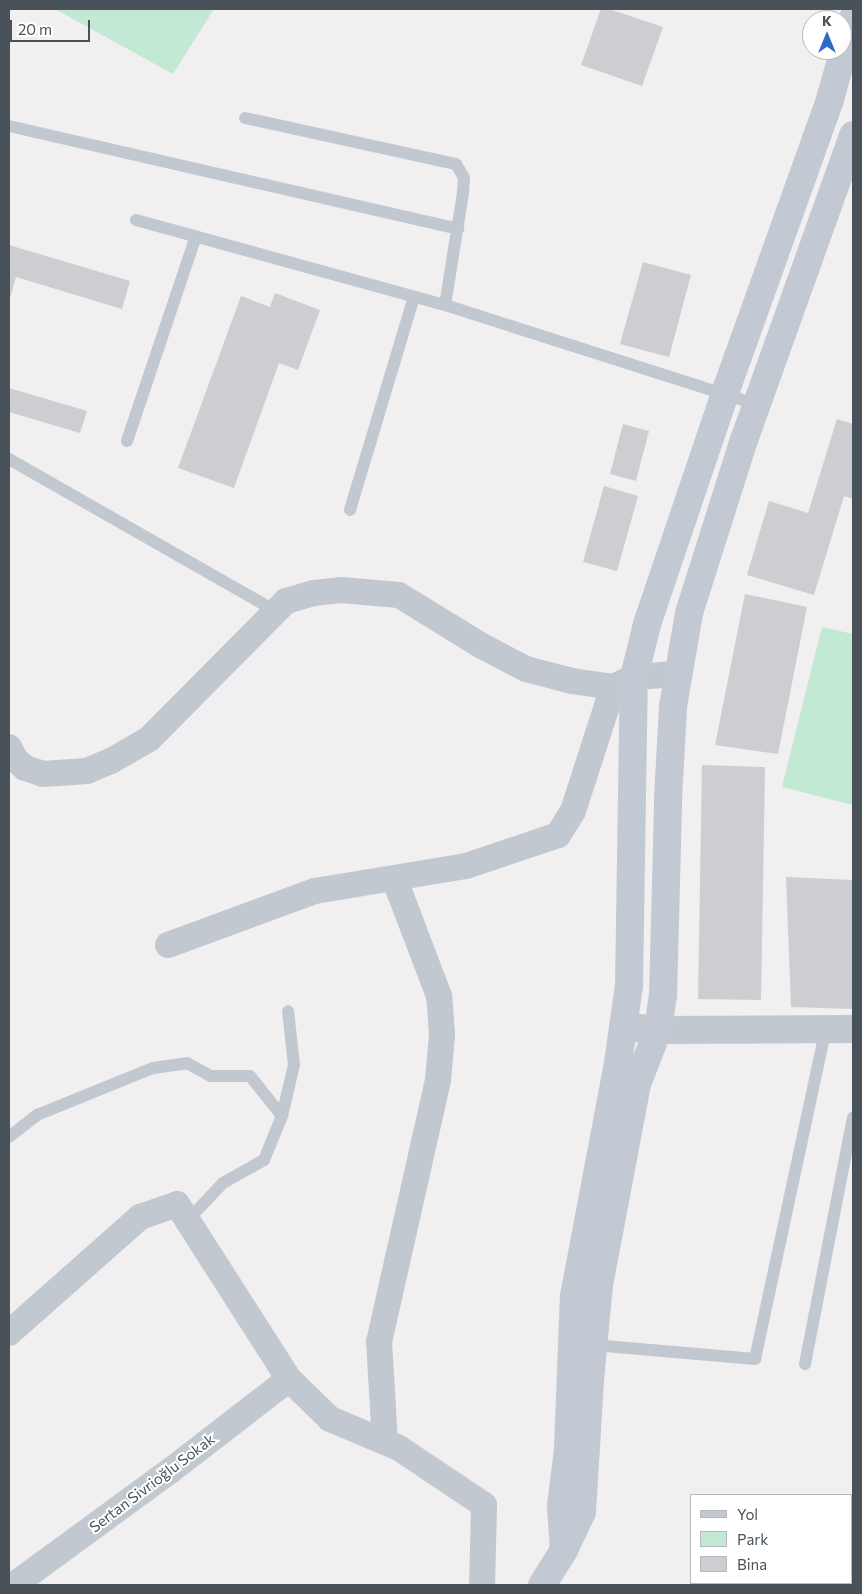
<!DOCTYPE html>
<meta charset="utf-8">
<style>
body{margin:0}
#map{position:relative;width:862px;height:1594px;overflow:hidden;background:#f1efef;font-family:Commissioner,sans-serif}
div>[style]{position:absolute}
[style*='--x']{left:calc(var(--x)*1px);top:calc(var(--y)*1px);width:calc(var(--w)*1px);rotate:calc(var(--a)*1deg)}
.green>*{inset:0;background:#c2e9d4}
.building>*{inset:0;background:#ccced2}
.service>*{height:12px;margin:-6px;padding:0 6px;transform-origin:6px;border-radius:6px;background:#c1c8cf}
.minor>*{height:26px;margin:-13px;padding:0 13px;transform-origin:13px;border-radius:13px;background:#c1c8cf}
.tertiary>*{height:28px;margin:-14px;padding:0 14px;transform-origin:14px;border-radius:14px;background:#c1c8cf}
.secondary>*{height:28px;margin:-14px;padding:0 14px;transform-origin:14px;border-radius:14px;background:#c2c9d3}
span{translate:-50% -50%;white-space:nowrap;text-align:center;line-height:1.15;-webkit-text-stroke:4px #fff;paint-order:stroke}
.street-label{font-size:15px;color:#495159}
.frame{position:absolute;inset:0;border:10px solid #495159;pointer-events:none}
.legend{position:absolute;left:690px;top:1494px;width:162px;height:90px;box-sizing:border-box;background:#fff;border:1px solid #b6b9bd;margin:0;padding:6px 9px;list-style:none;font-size:15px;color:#495159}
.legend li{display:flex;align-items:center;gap:10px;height:25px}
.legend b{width:25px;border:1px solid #b6b9bd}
.north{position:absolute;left:802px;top:10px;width:50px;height:50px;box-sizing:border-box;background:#fff;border:1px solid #b6b9bd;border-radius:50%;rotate:0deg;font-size:14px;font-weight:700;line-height:20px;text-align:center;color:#495159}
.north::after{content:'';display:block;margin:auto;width:18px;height:22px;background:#306ac9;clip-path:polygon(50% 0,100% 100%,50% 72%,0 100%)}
.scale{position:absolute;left:10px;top:20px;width:80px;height:22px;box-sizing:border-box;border:2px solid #495159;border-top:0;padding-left:6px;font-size:15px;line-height:18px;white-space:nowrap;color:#495159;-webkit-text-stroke:4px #fff;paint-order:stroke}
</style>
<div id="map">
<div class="green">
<i style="clip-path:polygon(55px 9px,214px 9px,173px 74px)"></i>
<i style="clip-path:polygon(822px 627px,853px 634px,853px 805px,782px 787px)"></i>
</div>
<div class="building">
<i style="clip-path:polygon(601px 9px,609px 9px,663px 27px,642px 86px,581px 65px)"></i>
<i style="clip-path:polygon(9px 245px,130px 281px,122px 309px,16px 277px,9px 302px)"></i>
<i style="clip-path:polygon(643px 262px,691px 275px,669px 357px,620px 344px)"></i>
<i style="clip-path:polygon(275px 293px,320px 310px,298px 370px,279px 363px,234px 488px,178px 468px,241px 296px,270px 307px)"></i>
<i style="clip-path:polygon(9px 388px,87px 411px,80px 433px,9px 412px)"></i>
<i style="clip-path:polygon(837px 419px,853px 424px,853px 499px,844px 496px,814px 595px,747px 575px,769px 501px,808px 513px)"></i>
<i style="clip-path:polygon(623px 424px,649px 431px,636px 481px,610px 474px)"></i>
<i style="clip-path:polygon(604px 486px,638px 496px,617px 571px,583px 562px)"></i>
<i style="clip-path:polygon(745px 594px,807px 607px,778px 754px,715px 745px)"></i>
<i style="clip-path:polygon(702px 765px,765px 767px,761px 1000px,698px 999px)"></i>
<i style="clip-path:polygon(786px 877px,853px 880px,853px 1009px,791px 1007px)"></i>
</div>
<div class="service">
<i style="--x:245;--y:118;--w:216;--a:12.3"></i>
<i style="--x:456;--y:164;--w:16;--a:60"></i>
<i style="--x:464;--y:178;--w:15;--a:94"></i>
<i style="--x:463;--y:193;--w:113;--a:99.1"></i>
<i style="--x:9;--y:126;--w:461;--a:12.9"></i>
<i style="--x:136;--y:220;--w:320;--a:15.4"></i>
<i style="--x:445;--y:305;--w:326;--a:17.7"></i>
<i style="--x:127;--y:441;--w:216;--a:-71.4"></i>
<i style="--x:9;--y:459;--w:307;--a:29.7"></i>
<i style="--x:350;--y:510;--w:223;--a:-73.3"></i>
<i style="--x:9;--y:1137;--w:36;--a:-38"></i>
<i style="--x:37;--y:1115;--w:125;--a:-22.1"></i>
<i style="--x:153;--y:1068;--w:34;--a:-8"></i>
<i style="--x:187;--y:1063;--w:26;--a:29"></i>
<i style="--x:210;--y:1076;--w:40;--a:0"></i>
<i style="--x:250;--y:1076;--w:51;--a:51.3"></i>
<i style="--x:188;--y:1220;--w:51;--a:-46.6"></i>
<i style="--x:223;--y:1183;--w:47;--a:-29.3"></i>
<i style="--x:264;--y:1160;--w:48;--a:-67.8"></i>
<i style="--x:282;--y:1116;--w:52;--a:-76.8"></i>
<i style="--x:294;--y:1065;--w:54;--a:-96.3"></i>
<i style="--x:593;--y:1345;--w:163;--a:4.9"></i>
<i style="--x:755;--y:1359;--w:338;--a:-77.9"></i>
<i style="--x:805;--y:1364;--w:251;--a:-79"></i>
</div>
<div class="minor">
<i style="--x:9;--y:747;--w:13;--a:63"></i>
<i style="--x:15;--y:759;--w:13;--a:42"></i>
<i style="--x:25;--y:768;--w:19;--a:18"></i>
<i style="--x:43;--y:774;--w:44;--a:-3.9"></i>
<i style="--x:87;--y:771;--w:26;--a:-23"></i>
<i style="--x:111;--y:761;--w:44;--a:-30.1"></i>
<i style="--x:149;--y:739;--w:194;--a:-45.2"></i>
<i style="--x:286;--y:601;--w:29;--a:-16"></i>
<i style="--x:314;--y:593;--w:27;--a:-6"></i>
<i style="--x:341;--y:590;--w:58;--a:4.9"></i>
<i style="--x:399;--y:595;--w:97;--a:31.6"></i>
<i style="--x:482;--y:646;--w:50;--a:27.6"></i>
<i style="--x:526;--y:669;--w:48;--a:14.6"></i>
<i style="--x:572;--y:681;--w:41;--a:8.3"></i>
<i style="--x:168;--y:945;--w:157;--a:-20.2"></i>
<i style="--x:315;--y:891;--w:153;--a:-9.4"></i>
<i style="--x:466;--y:866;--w:97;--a:-18.6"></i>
<i style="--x:558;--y:835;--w:28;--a:-58"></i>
<i style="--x:573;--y:811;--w:130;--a:-72.1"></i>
<i style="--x:613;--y:687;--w:23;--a:-25"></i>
<i style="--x:634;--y:677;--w:43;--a:-4"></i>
<i style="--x:9;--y:1333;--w:175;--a:-41.5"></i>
<i style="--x:140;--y:1217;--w:39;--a:-19"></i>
<i style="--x:177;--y:1204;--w:208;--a:57.4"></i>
<i style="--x:289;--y:1379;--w:57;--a:44.3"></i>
<i style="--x:330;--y:1419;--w:75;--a:22.8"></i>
<i style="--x:399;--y:1448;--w:102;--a:33.8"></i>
<i style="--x:484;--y:1505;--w:80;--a:91.4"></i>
<i style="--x:385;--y:1442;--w:100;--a:-93.4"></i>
<i style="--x:379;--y:1342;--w:269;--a:-77.3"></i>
<i style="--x:438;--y:1080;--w:45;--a:-84.9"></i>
<i style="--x:442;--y:1035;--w:39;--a:-94"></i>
<i style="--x:439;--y:996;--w:124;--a:-110.8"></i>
<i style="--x:14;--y:1585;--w:193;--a:-36.2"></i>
<i style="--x:170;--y:1471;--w:150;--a:-37.7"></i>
</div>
<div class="tertiary">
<i style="--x:623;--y:1026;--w:35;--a:7"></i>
<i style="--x:658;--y:1030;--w:195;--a:-0.3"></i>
</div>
<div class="secondary">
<i style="--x:564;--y:1550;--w:44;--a:-93.9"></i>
<i style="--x:561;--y:1506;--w:57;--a:-83"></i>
<i style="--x:568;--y:1449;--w:153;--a:-87.8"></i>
<i style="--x:574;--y:1296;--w:237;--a:-79.3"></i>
<i style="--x:618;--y:1063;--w:78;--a:-81.9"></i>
<i style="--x:629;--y:986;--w:309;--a:-89.1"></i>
<i style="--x:634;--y:677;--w:55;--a:-76.2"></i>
<i style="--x:647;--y:624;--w:244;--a:-71.3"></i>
<i style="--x:725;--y:393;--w:312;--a:-70.3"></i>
<i style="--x:830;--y:99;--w:84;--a:-74.1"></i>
<i style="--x:542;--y:1585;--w:41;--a:-57.8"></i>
<i style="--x:564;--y:1550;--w:42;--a:-64.7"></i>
<i style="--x:582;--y:1512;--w:132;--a:-86.5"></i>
<i style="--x:590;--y:1380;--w:95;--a:-84.6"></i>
<i style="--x:599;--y:1285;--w:205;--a:-79.3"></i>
<i style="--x:637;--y:1084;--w:58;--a:-68.7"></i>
<i style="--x:658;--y:1030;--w:34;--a:-82"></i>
<i style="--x:663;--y:996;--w:197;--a:-88.5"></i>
<i style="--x:668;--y:799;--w:93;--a:-86.9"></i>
<i style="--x:673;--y:706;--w:94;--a:-80.2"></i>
<i style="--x:689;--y:613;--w:182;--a:-72.4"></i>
<i style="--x:744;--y:440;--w:324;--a:-70.3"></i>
</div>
<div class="street-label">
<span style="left:152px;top:1483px;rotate:-37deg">Sertan Sivrioğlu Sokak</span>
</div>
<div class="frame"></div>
<ul class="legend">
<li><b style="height:6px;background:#c2c9d3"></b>Yol</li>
<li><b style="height:14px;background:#c2e9d4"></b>Park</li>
<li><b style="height:14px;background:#ccced2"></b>Bina</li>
</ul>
<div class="north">K</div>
<div class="scale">20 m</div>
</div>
